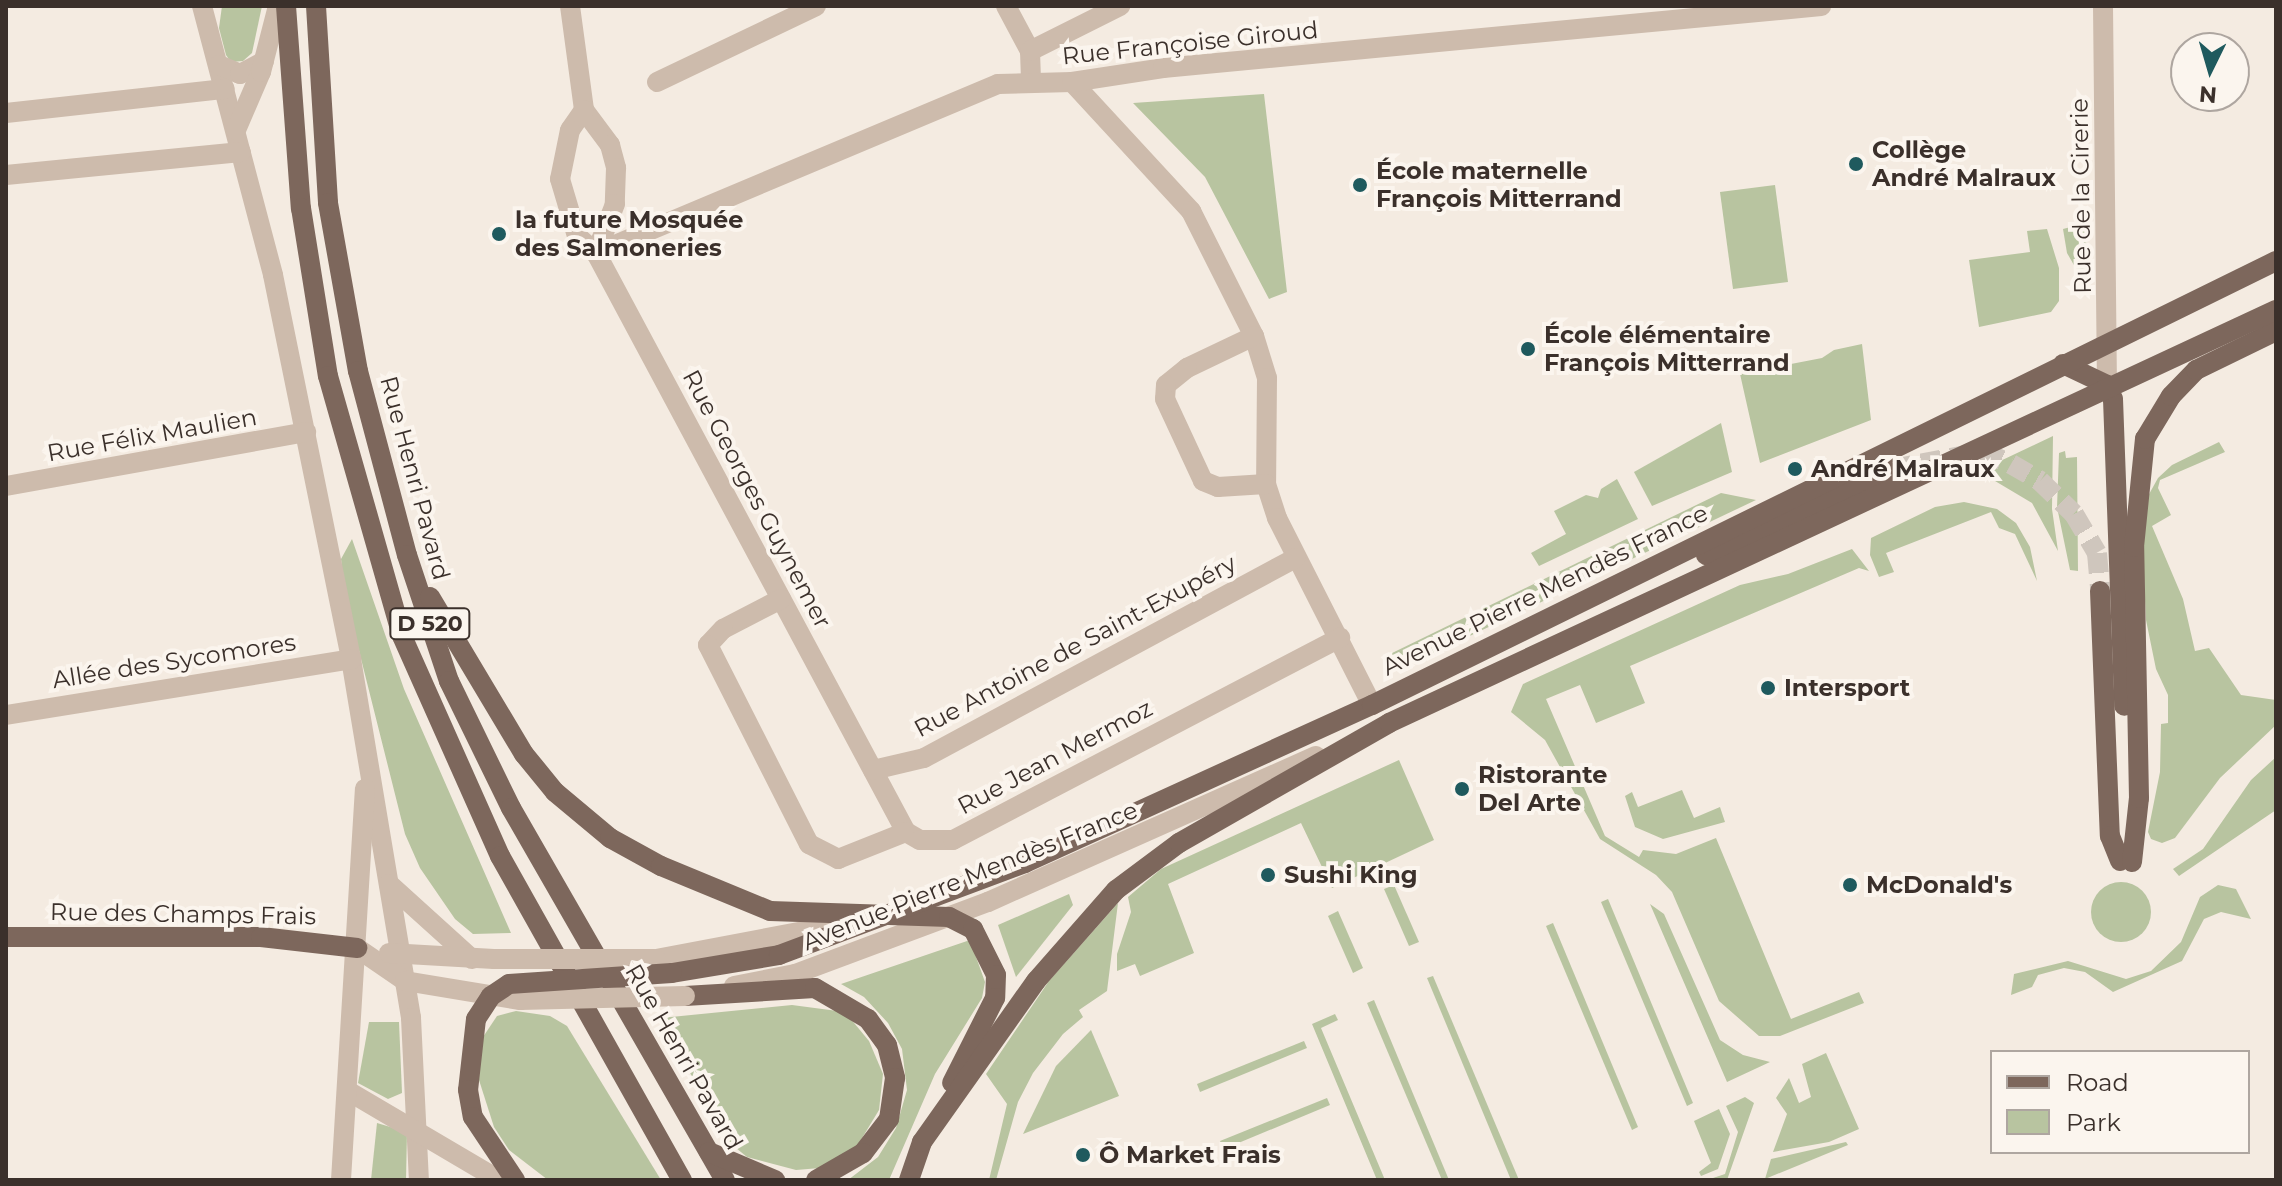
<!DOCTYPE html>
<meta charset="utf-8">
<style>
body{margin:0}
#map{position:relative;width:2282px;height:1186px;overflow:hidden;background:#f4ebe1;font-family:Montserrat,sans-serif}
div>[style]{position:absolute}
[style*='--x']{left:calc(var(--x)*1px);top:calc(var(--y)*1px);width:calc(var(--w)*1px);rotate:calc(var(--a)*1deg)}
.green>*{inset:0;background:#b8c4a0}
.round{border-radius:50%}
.major-tunnel>*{height:20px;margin-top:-10px;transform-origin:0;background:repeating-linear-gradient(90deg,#cfc6bd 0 20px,transparent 0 30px)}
.minor>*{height:20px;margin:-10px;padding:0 10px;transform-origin:10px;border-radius:10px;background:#cdbbac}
.major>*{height:20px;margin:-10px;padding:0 10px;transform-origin:10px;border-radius:10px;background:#7d675c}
.minor-bridge>*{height:20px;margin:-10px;padding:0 10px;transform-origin:10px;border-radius:10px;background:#cdbbac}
.major-bridge>*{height:20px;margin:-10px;padding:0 10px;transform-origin:10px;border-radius:10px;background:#7d675c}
.dots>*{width:22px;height:22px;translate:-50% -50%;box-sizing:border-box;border:4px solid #fbf5ee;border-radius:50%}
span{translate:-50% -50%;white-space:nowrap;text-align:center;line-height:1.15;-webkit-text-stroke:8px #fbf5ee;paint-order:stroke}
.shield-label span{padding:2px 6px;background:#fbf5ee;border:2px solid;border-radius:6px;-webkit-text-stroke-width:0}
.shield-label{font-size:22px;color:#3b302b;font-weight:700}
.street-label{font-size:24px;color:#3b302b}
.poi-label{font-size:24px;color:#3b302b;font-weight:700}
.left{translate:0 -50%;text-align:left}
.frame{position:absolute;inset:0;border:8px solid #3b302b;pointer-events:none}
.legend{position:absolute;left:1990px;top:1050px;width:260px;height:104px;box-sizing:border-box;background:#fbf5ee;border:2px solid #aea6a0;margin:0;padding:10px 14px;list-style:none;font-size:24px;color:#3b302b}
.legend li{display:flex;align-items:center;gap:16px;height:40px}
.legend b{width:40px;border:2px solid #aea6a0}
.north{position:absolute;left:2170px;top:32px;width:80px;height:80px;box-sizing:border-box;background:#fbf5ee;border:2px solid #aea6a0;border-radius:50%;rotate:185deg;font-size:22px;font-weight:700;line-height:32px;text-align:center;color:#3b302b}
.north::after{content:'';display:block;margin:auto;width:28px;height:36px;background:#1f5a5e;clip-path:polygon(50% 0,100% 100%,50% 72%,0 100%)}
</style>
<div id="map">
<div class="green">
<i style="clip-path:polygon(222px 6px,262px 6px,252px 53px,243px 61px,231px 62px,226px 55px,219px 28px)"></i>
<i style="clip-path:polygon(1264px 94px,1287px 292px,1269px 299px,1205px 177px,1133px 103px)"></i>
<i style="clip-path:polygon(1775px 185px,1788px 282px,1733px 289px,1720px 192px)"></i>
<i style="clip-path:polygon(2086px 223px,2085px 259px,2082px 279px,2067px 253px,2063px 229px)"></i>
<i style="clip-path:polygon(2047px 229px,2059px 268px,2059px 301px,2051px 312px,1979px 327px,1969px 260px,2030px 252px,2027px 231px)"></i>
<i style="clip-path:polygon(1862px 344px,1871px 420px,1760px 463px,1740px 374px,1822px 358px,1834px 350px)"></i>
<i style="clip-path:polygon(1721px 423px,1732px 472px,1652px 506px,1634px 472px)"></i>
<i style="clip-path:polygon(2053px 436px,2052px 509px,2058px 551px,2032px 503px,1990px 478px,1996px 463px)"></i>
<i style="clip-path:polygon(2219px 442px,2225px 452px,2160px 480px,2158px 488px,2171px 515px,2152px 526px,2183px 599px,2195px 651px,2209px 648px,2241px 695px,2276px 700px,2276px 725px,2220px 778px,2175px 838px,2162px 843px,2151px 839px,2148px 832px,2160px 772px,2161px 724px,2168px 723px,2168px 695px,2156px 669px,2146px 620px,2142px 538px,2148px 496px,2158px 478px,2172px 465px)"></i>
<i style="clip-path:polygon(2065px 451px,2066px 458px,2077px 457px,2078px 571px,2070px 570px,2057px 507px,2059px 453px)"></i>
<i style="clip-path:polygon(1617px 479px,1638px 519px,1539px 566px,1531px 553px,1566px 534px,1554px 511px,1586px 495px,1598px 498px,1601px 489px)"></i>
<i style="clip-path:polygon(1721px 493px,1756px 500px,1396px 671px,1388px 655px)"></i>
<i style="clip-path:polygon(1964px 502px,1997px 509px,2016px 523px,2030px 547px,2037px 581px,2015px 534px,1999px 528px,1991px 512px,1886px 553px,1894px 572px,1879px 577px,1870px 555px,1871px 538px,1935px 507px)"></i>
<i style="clip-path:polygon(352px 539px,404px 689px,511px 933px,473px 934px,455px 919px,420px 868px,405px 834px,345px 595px,341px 559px)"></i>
<i style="clip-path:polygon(1852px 549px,1869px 571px,1859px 568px,1630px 666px,1645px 703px,1596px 723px,1580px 685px,1546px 699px,1605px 836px,1639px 857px,1643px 850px,1676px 854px,1716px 838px,1791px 1019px,1859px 992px,1864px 1003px,1780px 1036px,1759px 1036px,1719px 1001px,1672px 892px,1656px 875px,1600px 839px,1545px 740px,1511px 712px,1523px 684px,1740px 585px,1788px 574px)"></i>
<i style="clip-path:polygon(2276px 757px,2276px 810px,2179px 876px,2173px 869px,2203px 849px,2251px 780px)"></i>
<i style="clip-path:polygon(1399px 760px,1434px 840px,1332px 888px,1301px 823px,1168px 884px,1194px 953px,1140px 976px,1135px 964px,1117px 971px,1117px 954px,1131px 912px,1128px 897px,1161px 869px)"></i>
<i style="clip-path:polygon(1682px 790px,1694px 818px,1720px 807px,1725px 822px,1663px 839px,1635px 827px,1625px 796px,1632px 792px,1638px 807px)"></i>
<i class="round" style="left:2091px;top:882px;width:60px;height:60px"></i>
<i style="clip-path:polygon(1394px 885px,1419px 942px,1409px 946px,1384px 889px)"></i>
<i style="clip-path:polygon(2218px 885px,2236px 889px,2251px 919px,2221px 912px,2204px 919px,2182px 961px,2113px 992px,2085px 972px,2064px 968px,2038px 975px,2032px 987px,2011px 995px,2014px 974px,2068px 961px,2126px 979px,2151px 971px,2181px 942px,2200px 897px)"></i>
<i style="clip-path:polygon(1069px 894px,1073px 905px,1016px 977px,998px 925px)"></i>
<i style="clip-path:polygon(1608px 899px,1693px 1103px,1687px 1106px,1601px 902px)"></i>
<i style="clip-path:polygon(1118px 903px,1107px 991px,1079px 1010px,1083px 1017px,1063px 1034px,1033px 1073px,1018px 1102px,996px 1180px,989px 1180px,1007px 1104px,986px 1074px,1049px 981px)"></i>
<i style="clip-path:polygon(1650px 904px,1664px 914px,1720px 1040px,1743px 1055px,1770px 1062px,1727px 1082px)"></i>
<i style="clip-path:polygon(1338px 911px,1363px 968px,1353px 973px,1328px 916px)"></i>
<i style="clip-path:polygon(1553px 923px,1638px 1127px,1632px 1130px,1546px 926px)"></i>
<i style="clip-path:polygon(970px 940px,985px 982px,982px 998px,935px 1074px,889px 1180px,848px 1180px,878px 1157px,896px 1128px,907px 1090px,902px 1049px,888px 1023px,864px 997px,841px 984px)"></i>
<i style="clip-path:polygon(1433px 976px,1519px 1180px,1511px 1180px,1427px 978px)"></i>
<i style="clip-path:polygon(1374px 1000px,1449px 1180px,1442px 1180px,1367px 1003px)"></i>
<i style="clip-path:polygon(792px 1005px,845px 1012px,869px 1041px,883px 1074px,879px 1110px,856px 1148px,820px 1168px,796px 1170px,747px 1157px,725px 1139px,661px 1018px)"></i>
<i style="clip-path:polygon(516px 1011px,550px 1016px,567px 1026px,661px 1180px,548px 1180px,509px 1150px,494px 1127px,479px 1080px,481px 1040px,497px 1016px)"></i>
<i style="clip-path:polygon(1335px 1014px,1338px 1020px,1321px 1028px,1385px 1180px,1377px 1180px,1312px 1024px)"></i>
<i style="clip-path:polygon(369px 1022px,399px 1022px,402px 1093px,388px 1099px,358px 1083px)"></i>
<i style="clip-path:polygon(1091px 1030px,1119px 1096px,1023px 1134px,1056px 1066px)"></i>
<i style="clip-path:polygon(1304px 1041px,1307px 1048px,1200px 1092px,1197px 1084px)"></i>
<i style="clip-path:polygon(1826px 1053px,1859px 1129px,1829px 1142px,1773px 1152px,1787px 1114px,1776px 1098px,1789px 1078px,1799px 1103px,1811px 1097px,1802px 1064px)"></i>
<i style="clip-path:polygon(1745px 1097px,1754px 1103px,1727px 1180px,1707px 1180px,1725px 1174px,1738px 1132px,1726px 1106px)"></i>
<i style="clip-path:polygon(1327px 1098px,1330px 1105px,1224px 1149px,1220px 1141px)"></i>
<i style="clip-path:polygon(1719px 1109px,1730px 1134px,1718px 1169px,1701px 1176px,1699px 1172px,1711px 1163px,1694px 1121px)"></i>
<i style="clip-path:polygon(377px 1123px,407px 1132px,406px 1180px,371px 1180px)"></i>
<i style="clip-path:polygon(1846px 1142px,1848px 1145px,1765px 1179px,1771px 1159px)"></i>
</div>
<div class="major-tunnel">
<i style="--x:1892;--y:469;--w:93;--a:-10.6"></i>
<i style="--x:1983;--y:452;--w:30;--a:23"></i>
<i style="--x:2011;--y:464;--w:34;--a:30"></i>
<i style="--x:2040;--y:481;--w:47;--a:44.1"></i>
<i style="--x:2074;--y:514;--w:45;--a:59.5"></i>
<i style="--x:2097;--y:553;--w:38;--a:85"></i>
</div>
<div class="minor">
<i style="--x:202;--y:6;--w:278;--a:75.2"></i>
<i style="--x:273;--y:275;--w:392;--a:78.5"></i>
<i style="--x:351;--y:659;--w:364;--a:80.5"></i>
<i style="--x:411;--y:1018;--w:162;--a:87.2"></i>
<i style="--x:570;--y:6;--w:105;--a:82.3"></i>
<i style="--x:584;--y:110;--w:44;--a:53.4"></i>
<i style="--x:610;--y:145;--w:24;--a:75"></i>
<i style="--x:616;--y:168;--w:36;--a:92"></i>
<i style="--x:615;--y:204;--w:53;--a:111.2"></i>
<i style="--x:1006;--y:6;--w:51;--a:61.9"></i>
<i style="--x:1030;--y:51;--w:32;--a:88"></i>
<i style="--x:2103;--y:6;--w:379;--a:89.4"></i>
<i style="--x:1030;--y:51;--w:101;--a:-26.6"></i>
<i style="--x:219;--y:65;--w:23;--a:23"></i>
<i style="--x:240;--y:74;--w:27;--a:-28"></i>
<i style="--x:657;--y:82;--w:176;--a:-25.5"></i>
<i style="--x:1072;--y:82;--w:176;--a:47.3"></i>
<i style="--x:1191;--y:211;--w:140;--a:63.3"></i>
<i style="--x:1254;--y:336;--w:44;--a:72.8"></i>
<i style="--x:1267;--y:378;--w:106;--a:90.5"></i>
<i style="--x:1266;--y:484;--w:36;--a:72"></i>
<i style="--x:1277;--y:518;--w:210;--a:63.1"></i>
<i style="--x:584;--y:110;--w:24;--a:125"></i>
<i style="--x:570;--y:130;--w:50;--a:101.5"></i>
<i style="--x:560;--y:179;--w:59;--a:73.4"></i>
<i style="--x:577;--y:236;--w:25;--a:42"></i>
<i style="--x:596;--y:253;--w:657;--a:61.84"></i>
<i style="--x:6;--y:113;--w:220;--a:-6.3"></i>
<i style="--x:236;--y:130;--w:63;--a:-66.7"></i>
<i style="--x:261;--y:72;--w:68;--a:-75.6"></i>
<i style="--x:6;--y:175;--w:236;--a:-5.6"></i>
<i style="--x:596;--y:253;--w:436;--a:-22.8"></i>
<i style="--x:998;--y:84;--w:74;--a:-1.5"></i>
<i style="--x:1072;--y:82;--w:92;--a:-8.7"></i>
<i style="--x:1163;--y:68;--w:661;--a:-5.38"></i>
<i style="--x:1254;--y:336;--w:74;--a:154.5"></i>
<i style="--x:1187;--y:368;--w:27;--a:141"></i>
<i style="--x:1166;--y:385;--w:14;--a:94"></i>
<i style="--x:1165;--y:399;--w:90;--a:65.1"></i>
<i style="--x:1203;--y:481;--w:16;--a:22"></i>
<i style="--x:1218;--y:487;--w:48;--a:-3.6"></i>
<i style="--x:6;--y:486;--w:305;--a:-10.2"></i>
<i style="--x:781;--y:599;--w:65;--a:152.7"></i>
<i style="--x:723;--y:629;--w:22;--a:133"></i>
<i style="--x:708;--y:645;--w:223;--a:63.1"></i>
<i style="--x:809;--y:844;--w:33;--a:27"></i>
<i style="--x:838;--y:859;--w:73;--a:-21.7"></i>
<i style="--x:906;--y:832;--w:16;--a:30"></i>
<i style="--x:920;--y:840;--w:33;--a:0"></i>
<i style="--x:953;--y:840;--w:437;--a:-27.6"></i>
<i style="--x:6;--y:715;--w:350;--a:-9.2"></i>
<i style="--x:873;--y:770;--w:52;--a:-13.2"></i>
<i style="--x:924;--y:758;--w:422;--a:-28.3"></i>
<i style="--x:389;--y:884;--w:112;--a:42.1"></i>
<i style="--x:357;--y:948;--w:58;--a:34.5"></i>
<i style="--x:405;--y:981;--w:117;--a:9.4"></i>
<i style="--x:389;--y:953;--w:105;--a:3.3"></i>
<i style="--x:656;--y:959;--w:199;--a:-10.7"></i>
<i style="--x:734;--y:986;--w:62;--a:-11.1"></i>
<i style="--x:795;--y:974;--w:206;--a:-20.5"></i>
<i style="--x:988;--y:902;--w:359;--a:-24"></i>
<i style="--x:348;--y:1091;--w:175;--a:30.5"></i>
<i style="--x:341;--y:1180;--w:392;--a:-86.5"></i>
</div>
<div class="major">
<i style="--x:286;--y:6;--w:203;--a:85.8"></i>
<i style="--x:301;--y:208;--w:170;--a:80.9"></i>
<i style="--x:328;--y:376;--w:270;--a:74.1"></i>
<i style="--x:402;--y:636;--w:241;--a:66"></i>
<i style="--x:500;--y:856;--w:372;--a:60.7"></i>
<i style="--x:316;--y:6;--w:197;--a:86.5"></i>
<i style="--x:328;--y:203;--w:171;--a:79.9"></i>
<i style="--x:358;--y:371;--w:190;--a:75.1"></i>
<i style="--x:407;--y:555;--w:133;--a:71.6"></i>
<i style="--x:449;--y:681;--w:141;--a:64"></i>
<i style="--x:511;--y:808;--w:429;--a:60.1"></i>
<i style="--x:2063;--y:364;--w:49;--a:25.5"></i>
<i style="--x:2107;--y:385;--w:15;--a:67"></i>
<i style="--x:2113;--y:399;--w:307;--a:87.9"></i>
<i style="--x:1706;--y:555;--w:205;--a:-24.8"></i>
<i style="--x:2100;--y:591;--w:245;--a:87.7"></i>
<i style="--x:2110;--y:836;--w:27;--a:68"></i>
<i style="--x:430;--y:597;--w:183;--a:59.1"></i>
<i style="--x:524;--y:754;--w:49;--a:50.8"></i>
<i style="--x:555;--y:792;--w:72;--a:39.9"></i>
<i style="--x:610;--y:838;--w:58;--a:28.8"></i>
<i style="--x:661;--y:866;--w:118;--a:22.4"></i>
<i style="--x:770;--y:911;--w:179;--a:1.9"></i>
<i style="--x:949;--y:917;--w:27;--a:27"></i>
<i style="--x:973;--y:929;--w:51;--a:63.4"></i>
<i style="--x:996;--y:975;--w:23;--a:92"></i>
<i style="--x:995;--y:998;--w:95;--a:116.8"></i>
<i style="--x:2132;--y:862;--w:64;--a:-83.8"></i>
<i style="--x:2139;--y:798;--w:251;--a:-91.1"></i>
<i style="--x:2134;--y:547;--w:109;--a:-84.2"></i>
<i style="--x:2145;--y:439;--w:50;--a:-58.8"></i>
<i style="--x:2171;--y:396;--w:36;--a:-46"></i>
<i style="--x:2196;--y:370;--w:89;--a:-26"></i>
<i style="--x:6;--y:937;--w:255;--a:0"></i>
<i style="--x:261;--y:937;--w:97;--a:6.5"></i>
<i style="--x:672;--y:973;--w:109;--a:-9.5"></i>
<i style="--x:779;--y:955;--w:263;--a:-20.5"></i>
<i style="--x:1025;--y:863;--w:381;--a:-24.5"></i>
<i style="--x:1372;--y:705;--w:1007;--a:-26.16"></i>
<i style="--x:509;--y:984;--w:22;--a:146"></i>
<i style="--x:491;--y:996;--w:27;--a:123"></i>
<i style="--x:476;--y:1019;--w:71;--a:96.4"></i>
<i style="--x:468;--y:1090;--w:27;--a:80"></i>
<i style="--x:473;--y:1117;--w:76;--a:56.3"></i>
<i style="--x:685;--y:996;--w:130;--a:-3.5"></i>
<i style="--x:815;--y:988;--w:61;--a:30.3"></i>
<i style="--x:868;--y:1019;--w:32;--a:54"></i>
<i style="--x:887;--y:1045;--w:34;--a:76"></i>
<i style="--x:895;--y:1078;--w:41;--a:98.3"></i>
<i style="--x:889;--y:1119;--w:43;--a:127.4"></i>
<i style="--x:863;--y:1153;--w:54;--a:150.1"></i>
<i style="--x:709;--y:1152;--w:72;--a:23"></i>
<i style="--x:909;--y:1180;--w:40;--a:-71.1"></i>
<i style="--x:922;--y:1142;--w:197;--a:-54.7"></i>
<i style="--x:1036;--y:981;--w:121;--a:-48.7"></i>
<i style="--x:1116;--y:890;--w:79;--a:-36.7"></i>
<i style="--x:1179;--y:843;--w:242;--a:-29.7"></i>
<i style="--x:1389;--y:723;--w:978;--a:-24.97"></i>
</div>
<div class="minor-bridge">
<i style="--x:494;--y:959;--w:162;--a:0"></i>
<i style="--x:520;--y:1000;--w:165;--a:-1.4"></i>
</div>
<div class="major-bridge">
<i style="--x:509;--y:984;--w:163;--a:-3.9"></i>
</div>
<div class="dots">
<i style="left:1856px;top:164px;background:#1f5a5e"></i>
<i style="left:1360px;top:185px;background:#1f5a5e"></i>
<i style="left:499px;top:234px;background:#1f5a5e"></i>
<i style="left:1528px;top:349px;background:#1f5a5e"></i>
<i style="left:1795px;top:469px;background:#1f5a5e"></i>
<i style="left:1768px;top:688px;background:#1f5a5e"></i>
<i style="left:1462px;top:789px;background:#1f5a5e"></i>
<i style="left:1268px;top:875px;background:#1f5a5e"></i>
<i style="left:1850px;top:885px;background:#1f5a5e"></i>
<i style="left:1083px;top:1155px;background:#1f5a5e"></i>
</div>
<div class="shield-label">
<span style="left:430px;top:624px">D 520</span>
</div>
<div class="street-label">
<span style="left:1190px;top:43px;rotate:-6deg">Rue Françoise Giroud</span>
<span style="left:2081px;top:196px;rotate:-91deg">Rue de la Cirerie</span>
<span style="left:152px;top:435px;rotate:-10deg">Rue Félix Maulien</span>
<span style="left:415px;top:478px;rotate:75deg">Rue Henri Pavard</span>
<span style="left:757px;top:499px;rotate:62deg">Rue Georges Guynemer</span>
<span style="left:1545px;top:590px;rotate:-26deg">Avenue Pierre Mendès France</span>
<span style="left:1075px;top:646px;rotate:-28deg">Rue Antoine de Saint-Exupéry</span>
<span style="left:174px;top:661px;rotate:-9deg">Allée des Sycomores</span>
<span style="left:1055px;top:757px;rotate:-28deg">Rue Jean Mermoz</span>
<span style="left:970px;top:876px;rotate:-22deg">Avenue Pierre Mendès France</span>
<span style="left:183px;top:914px;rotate:1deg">Rue des Champs Frais</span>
<span style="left:684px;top:1057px;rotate:60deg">Rue Henri Pavard</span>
</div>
<div class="poi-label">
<span class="left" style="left:1872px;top:164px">Collège<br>André Malraux</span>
<span class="left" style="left:1376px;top:185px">École maternelle<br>François Mitterrand</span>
<span class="left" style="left:515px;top:234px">la future Mosquée<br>des Salmoneries</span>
<span class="left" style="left:1544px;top:349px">École élémentaire<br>François Mitterrand</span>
<span class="left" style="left:1811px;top:469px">André Malraux</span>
<span class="left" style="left:1784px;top:688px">Intersport</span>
<span class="left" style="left:1478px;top:789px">Ristorante<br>Del Arte</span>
<span class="left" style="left:1284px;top:875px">Sushi King</span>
<span class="left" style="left:1866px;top:885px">McDonald's</span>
<span class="left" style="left:1099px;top:1155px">Ô Market Frais</span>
</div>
<div class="frame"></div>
<ul class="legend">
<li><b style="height:10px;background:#7d675c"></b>Road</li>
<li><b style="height:22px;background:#b8c4a0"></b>Park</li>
</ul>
<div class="north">N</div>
</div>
